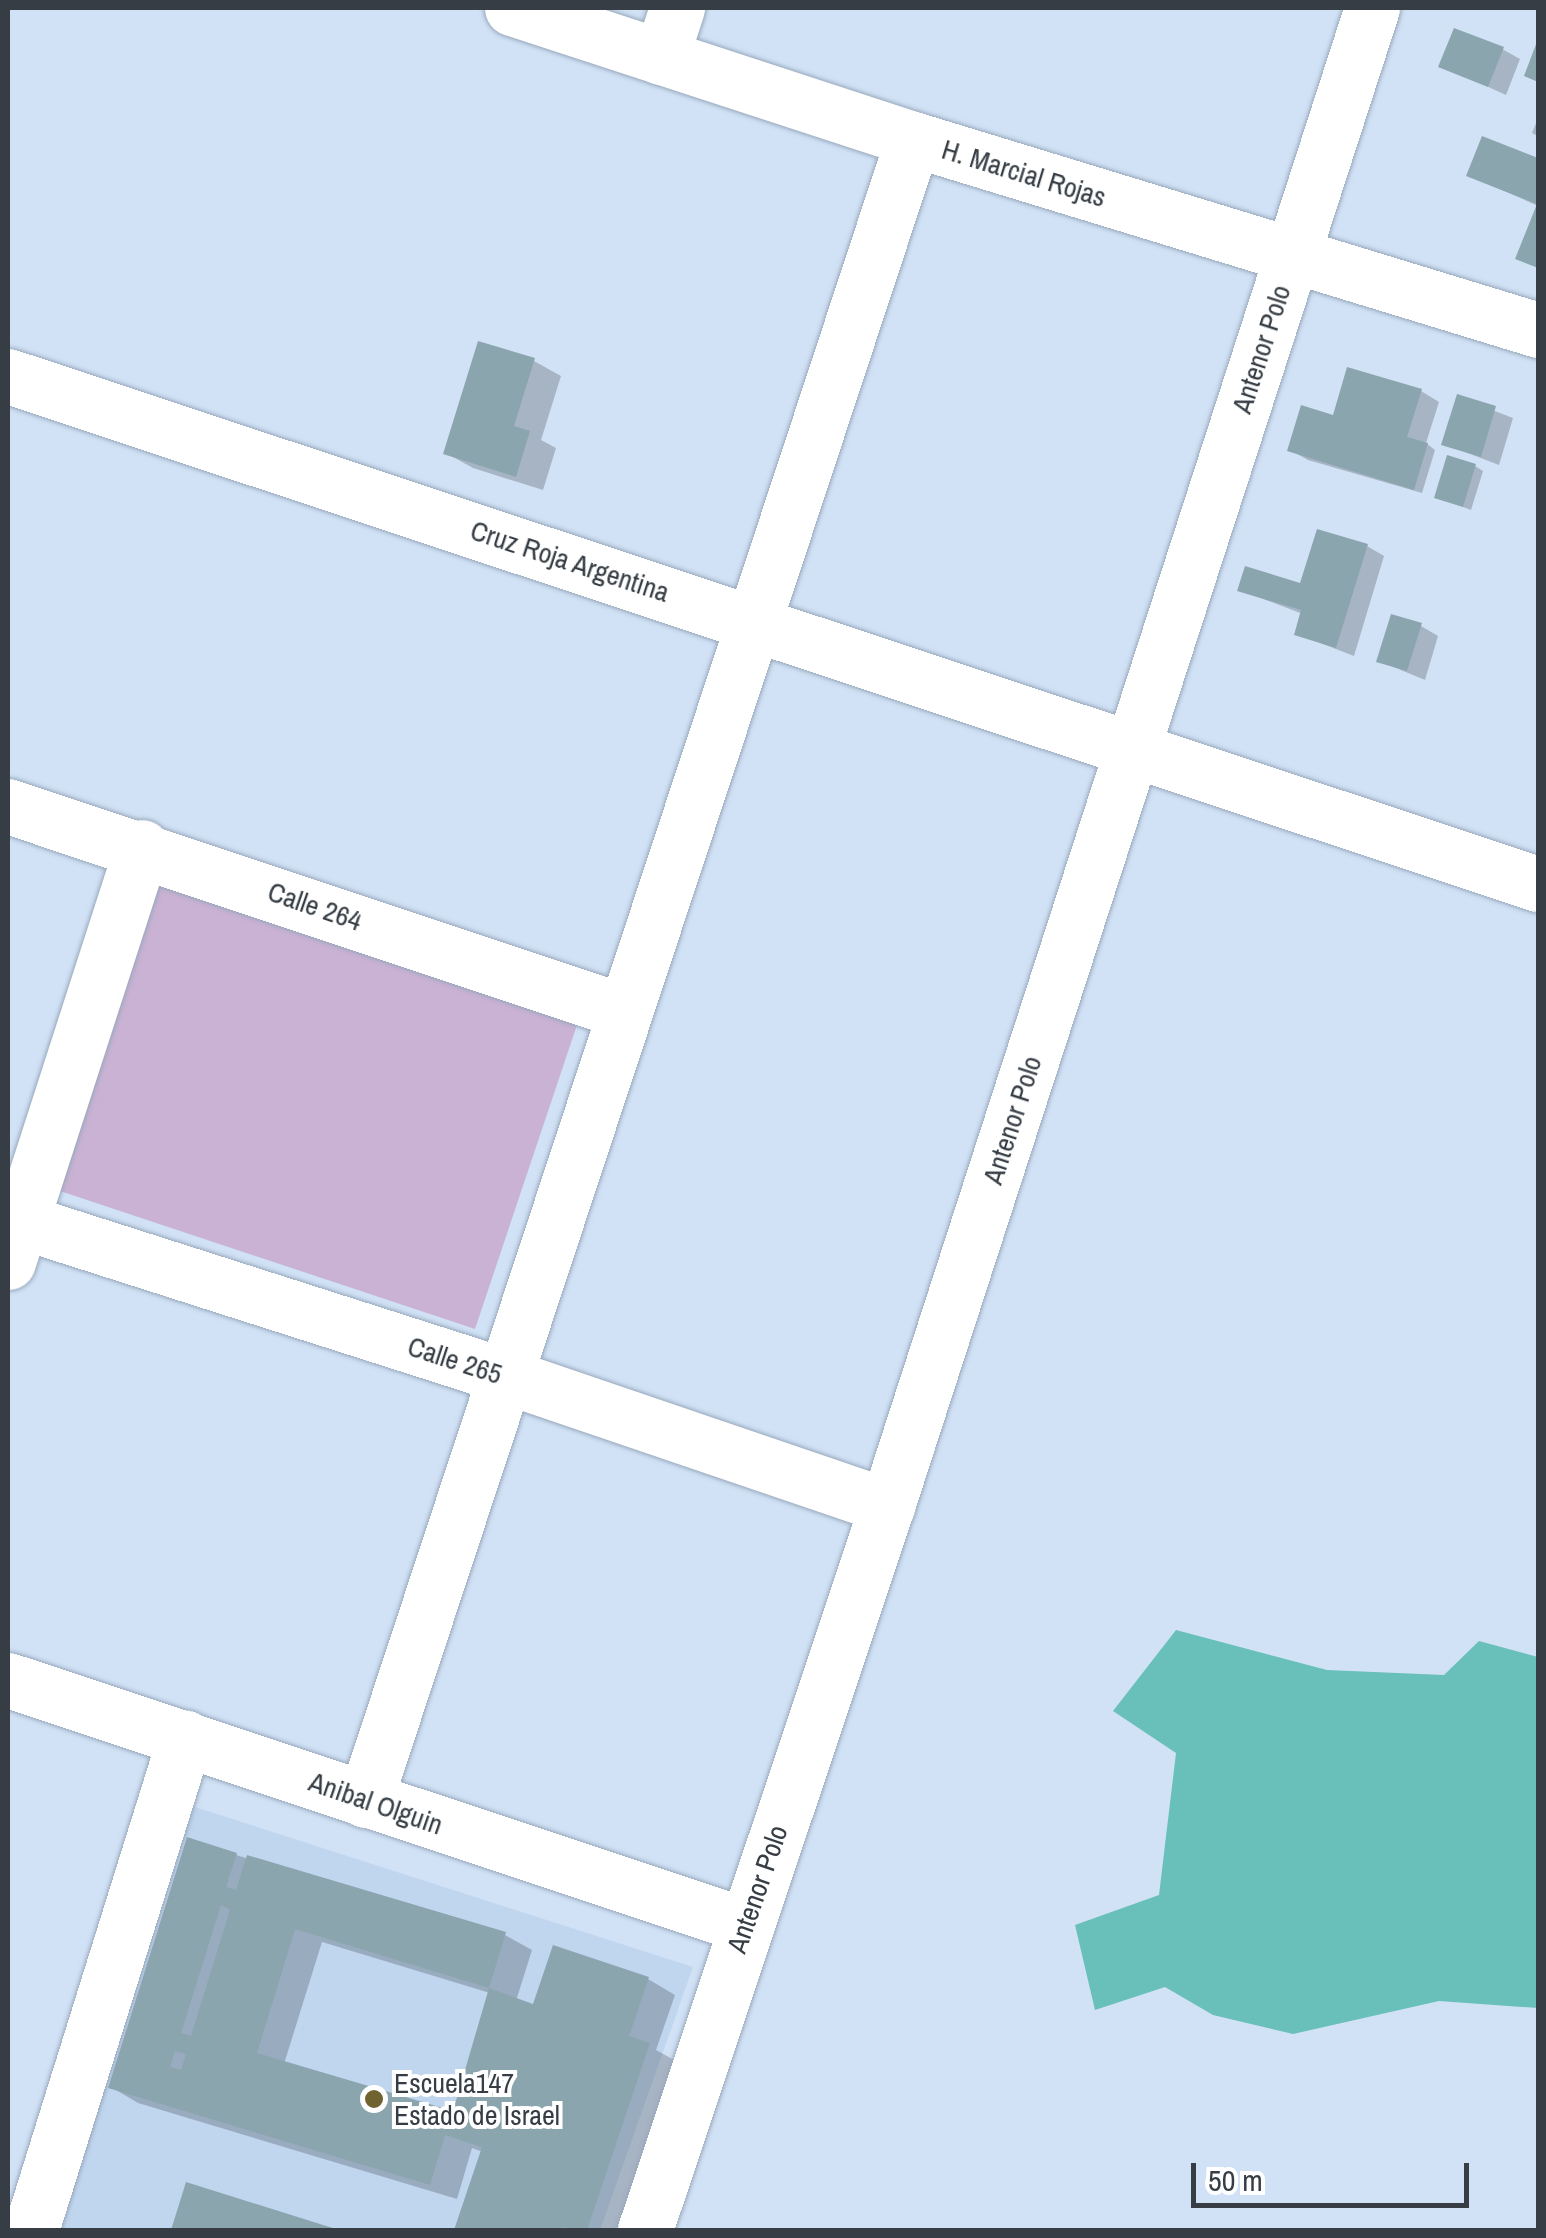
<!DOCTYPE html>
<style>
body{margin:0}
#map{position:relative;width:1546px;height:2238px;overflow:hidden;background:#d1e2f6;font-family:"Archivo Narrow",sans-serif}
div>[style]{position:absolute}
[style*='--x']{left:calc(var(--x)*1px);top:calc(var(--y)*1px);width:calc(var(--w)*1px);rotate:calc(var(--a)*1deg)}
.built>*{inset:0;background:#c0d6ef}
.green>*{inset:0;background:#cab2d4}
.water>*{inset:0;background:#69bfb9}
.shadow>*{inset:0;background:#0003}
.building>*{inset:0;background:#8ba5af}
.roads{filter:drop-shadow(0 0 2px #98a8bb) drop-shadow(0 0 2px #98a8bb)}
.minor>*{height:55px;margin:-27.5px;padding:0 27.5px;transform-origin:27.5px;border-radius:27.5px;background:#fff}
.dots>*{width:28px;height:28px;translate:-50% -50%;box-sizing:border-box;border:5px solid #fff;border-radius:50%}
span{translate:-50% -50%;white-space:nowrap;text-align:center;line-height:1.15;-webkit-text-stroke:8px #fff;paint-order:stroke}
.street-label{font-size:28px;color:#363d44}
.poi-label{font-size:28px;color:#363d44}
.left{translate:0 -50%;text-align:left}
.frame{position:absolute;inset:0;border:10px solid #363d44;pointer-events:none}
.scale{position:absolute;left:1191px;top:2163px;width:278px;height:45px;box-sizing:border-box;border:5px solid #363d44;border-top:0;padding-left:12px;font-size:30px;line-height:35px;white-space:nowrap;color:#363d44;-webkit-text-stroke:8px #fff;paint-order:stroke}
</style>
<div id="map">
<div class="built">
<i style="clip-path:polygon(192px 1806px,693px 1967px,600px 2230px,60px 2230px)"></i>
</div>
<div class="green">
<i style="clip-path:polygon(159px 869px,582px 1010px,475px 1329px,51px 1188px)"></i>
</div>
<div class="water">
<i style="clip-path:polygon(1176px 1630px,1327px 1670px,1444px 1675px,1479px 1641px,1538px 1657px,1538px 2008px,1439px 2001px,1293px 2034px,1213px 2015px,1165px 1987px,1095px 2010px,1075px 1925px,1159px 1895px,1176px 1753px,1113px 1711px)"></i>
</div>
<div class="shadow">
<i style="clip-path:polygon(1502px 49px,1520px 59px,1506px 95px,1442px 66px)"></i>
<i style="clip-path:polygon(1538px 118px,1538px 136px,1532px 133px)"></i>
<i style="clip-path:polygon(1483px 139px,1538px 161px,1538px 206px,1469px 175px)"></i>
<i style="clip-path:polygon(480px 344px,534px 361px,561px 376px,541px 440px,556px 448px,543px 490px,473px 468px,446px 453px)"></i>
<i style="clip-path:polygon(1421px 391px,1439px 402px,1426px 443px,1435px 450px,1422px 493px,1308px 460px,1290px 450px,1335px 418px)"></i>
<i style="clip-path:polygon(1458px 397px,1513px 418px,1499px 465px,1444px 444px)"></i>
<i style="clip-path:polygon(1475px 466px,1483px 471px,1471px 510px,1437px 497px)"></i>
<i style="clip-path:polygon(1367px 546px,1384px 556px,1354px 656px,1297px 634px,1303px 614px,1240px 590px,1302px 586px)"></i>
<i style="clip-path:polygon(1421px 626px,1438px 636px,1425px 680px,1379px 661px)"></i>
<i style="clip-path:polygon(evenodd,236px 1855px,505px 1935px,532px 1950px,516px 2001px,535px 2008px,648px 1979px,675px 1995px,656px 2050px,676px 2061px,619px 2230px,457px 2230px,483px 2152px,472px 2148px,457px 2199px,138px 2103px,111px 2087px,236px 1855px,322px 1942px,490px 1993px,454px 2114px,284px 2064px,322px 1942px)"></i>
<i style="clip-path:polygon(188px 2185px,333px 2230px,173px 2230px)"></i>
</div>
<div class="building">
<i style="clip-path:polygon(1454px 28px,1504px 47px,1488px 87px,1438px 67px)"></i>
<i style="clip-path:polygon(1538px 39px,1538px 82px,1524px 76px)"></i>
<i style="clip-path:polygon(1482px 136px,1538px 158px,1538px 268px,1515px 259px,1537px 204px,1466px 176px)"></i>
<i style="clip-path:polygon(478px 341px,535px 358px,514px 426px,530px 431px,516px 477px,443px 454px)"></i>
<i style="clip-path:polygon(1347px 367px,1422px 389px,1407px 437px,1428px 443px,1414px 490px,1287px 451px,1301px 405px,1333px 415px)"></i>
<i style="clip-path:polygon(1457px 394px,1496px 406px,1481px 457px,1441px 445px)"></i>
<i style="clip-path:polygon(1447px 455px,1476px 464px,1463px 507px,1434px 498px)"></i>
<i style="clip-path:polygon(1317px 529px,1368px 544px,1336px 648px,1294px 635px,1301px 610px,1237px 591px,1245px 566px,1300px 583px)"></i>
<i style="clip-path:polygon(1391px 614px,1422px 623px,1407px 671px,1376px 662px)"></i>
<i style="clip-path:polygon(evenodd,187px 1837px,237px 1853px,226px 1887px,236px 1890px,247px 1855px,506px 1932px,489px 1988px,295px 1929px,257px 2053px,453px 2111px,489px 1988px,533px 2004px,553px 1945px,649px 1977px,629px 2036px,650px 2043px,587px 2230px,563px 2227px,562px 2230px,454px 2230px,482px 2147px,445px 2135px,430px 2185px,108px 2088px,187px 1837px,221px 1905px,230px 1910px,191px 2036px,181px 2033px,221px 1905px,187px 1837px,175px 2051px,186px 2054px,181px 2070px,170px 2067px,175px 2051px)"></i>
<i style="clip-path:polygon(186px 2182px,339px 2230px,171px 2230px)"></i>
</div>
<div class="roads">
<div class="minor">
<i style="--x:512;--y:8;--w:422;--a:18.1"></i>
<i style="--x:913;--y:139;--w:654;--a:16.99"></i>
<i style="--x:661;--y:57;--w:52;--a:-71.9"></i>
<i style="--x:8;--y:376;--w:1612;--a:18.37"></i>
<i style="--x:8;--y:806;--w:647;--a:18.46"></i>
<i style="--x:21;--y:1221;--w:506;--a:17.72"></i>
<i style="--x:503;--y:1375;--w:406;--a:18.8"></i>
<i style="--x:8;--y:1262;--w:436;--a:-72.1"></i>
<i style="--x:8;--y:1680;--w:777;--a:18.39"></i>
<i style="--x:365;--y:1800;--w:1749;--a:-71.74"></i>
<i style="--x:31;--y:2230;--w:516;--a:-72.62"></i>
<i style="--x:645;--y:2230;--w:763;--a:-71.52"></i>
<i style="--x:887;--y:1506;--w:1575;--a:-72.06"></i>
</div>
</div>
<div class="dots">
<i style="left:374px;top:2099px;background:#706330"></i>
</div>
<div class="street-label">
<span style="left:1024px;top:173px;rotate:17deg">H. Marcial Rojas</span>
<span style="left:1261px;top:349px;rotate:-72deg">Antenor Polo</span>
<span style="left:570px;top:561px;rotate:18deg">Cruz Roja Argentina</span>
<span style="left:315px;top:906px;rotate:19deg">Calle 264</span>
<span style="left:1012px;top:1120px;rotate:-72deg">Antenor Polo</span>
<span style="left:455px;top:1360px;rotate:18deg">Calle 265</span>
<span style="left:376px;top:1803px;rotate:19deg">Anibal Olguin</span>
<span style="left:757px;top:1889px;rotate:-71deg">Antenor Polo</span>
</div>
<div class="poi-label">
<span class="left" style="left:394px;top:2099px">Escuela147<br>Estado de Israel</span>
</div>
<div class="frame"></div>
<div class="scale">50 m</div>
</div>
